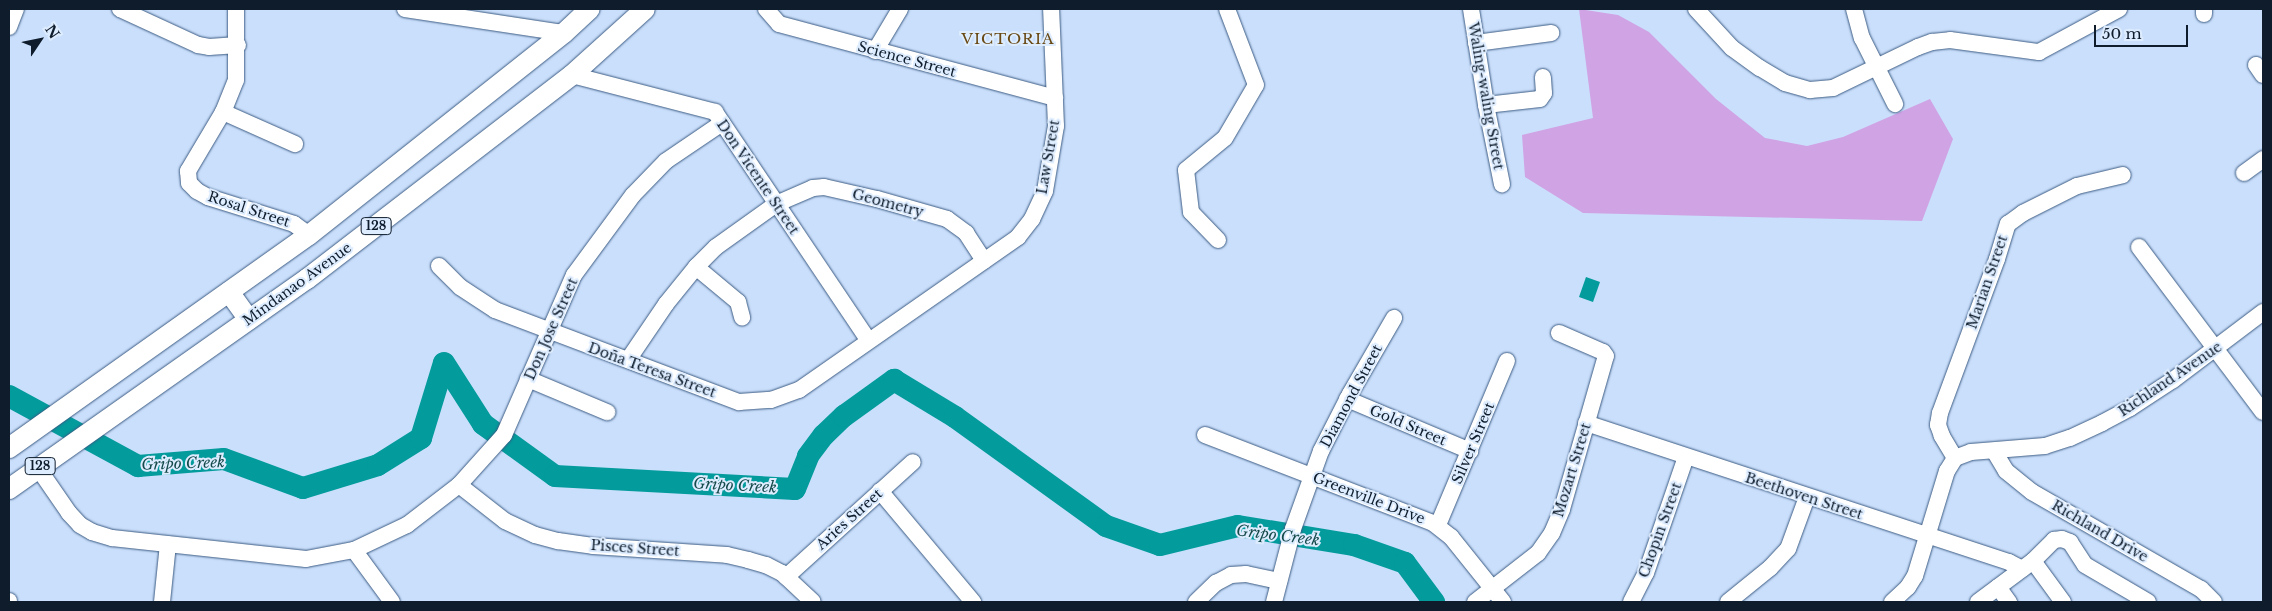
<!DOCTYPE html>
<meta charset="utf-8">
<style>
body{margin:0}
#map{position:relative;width:2272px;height:611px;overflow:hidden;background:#cadffb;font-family:"Libre Baskerville",serif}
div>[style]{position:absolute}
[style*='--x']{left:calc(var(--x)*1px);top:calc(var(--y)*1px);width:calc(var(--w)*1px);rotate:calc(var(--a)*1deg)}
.green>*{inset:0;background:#d0a3e5}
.water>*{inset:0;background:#039b9c}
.river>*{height:22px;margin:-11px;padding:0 11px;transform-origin:11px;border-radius:11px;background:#039b9c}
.roads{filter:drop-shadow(0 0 1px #3b5b83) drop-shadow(0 0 1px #3b5b83)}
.minor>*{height:16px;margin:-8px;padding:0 8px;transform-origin:8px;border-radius:8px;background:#fff}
.major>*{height:20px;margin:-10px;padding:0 10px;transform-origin:10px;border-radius:10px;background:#fff}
span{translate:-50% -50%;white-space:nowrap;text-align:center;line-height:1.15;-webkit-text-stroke:4px #ddecff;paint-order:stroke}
.shield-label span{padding:1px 4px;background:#ddecff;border:1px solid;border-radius:4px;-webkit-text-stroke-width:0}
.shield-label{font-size:12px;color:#0e1c2c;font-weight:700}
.street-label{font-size:14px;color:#0e1c2c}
.neighbourhood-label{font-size:15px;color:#684813;letter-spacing:1px}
.water-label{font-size:15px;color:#154a4a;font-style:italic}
.frame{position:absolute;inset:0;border:10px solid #0e1c2c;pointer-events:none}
.north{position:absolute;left:15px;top:15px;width:50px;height:50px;-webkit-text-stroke:4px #ddecff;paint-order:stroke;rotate:56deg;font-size:14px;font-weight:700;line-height:20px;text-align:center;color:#0e1c2c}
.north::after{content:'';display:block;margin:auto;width:18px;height:22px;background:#0e1c2c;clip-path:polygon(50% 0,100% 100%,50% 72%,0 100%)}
.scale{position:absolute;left:2094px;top:25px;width:94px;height:22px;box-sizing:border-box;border:2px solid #0e1c2c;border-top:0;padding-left:6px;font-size:15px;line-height:18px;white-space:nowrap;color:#0e1c2c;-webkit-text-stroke:4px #ddecff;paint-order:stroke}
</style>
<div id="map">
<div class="green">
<i style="clip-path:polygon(1579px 9px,1618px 15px,1649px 32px,1716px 99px,1765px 138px,1807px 146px,1843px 137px,1930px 99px,1953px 139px,1922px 221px,1583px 213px,1525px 177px,1522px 135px,1593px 118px)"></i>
</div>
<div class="water">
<i style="clip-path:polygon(1586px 277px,1600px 282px,1593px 302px,1579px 297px)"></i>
</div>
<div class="river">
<i style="--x:9;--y:396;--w:147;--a:28.5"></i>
<i style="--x:138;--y:466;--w:86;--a:-4.7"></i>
<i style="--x:224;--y:459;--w:84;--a:20.2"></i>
<i style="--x:303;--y:488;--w:78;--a:-17"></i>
<i style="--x:378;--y:465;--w:51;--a:-32.1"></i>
<i style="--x:421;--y:438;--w:78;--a:-73"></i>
<i style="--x:444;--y:363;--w:72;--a:57.4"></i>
<i style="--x:483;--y:424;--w:89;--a:35.8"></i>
<i style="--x:555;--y:476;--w:240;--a:3.1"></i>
<i style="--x:795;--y:489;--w:35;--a:-68"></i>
<i style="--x:808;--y:456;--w:26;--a:-53"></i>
<i style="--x:824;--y:435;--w:28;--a:-44"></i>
<i style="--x:844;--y:416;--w:62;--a:-35.8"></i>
<i style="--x:894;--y:380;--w:71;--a:31.2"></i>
<i style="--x:955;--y:417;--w:186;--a:35.8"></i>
<i style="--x:1106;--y:526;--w:57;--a:19.4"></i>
<i style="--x:1160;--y:545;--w:80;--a:-13.7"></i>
<i style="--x:1238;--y:526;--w:118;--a:9.3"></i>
<i style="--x:1354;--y:545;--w:54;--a:19.4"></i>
<i style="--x:1405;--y:563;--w:49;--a:53.4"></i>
</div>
<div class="roads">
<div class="minor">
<i style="--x:120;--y:9;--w:86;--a:24.8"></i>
<i style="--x:198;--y:45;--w:11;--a:10"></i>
<i style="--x:209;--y:47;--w:29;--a:-4"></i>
<i style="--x:236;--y:9;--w:71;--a:90"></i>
<i style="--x:236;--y:80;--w:35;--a:112"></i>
<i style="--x:223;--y:112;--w:69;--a:120.7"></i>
<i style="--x:188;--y:171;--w:12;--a:85"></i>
<i style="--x:189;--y:183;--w:11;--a:45"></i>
<i style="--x:197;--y:191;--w:13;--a:29"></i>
<i style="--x:208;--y:197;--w:90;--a:17.4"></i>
<i style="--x:294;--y:224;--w:19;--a:36"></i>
<i style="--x:405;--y:9;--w:161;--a:8.6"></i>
<i style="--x:766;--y:9;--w:20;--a:49"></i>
<i style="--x:779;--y:24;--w:286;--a:15"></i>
<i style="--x:1471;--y:9;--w:97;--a:81.1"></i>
<i style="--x:1486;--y:105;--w:81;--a:78.6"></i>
<i style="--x:1696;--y:9;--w:53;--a:47.3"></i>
<i style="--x:1732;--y:48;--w:34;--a:36"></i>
<i style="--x:1760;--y:68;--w:29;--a:31"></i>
<i style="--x:1785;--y:83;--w:26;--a:16"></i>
<i style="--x:1810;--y:90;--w:23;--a:-5"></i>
<i style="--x:1833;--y:88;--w:94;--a:-25.8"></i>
<i style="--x:1918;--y:47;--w:15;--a:-20"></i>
<i style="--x:1932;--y:42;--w:18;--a:-6"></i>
<i style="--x:1950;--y:40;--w:90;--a:7.7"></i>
<i style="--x:2039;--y:52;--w:91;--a:-28.3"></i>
<i style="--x:1854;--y:9;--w:30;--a:75"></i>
<i style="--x:1862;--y:38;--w:74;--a:63.4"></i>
<i style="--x:2204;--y:9;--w:5;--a:90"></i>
<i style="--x:9;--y:27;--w:19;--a:-69"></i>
<i style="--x:1476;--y:43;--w:76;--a:-7.6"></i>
<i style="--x:875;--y:51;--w:49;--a:-59.2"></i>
<i style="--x:2256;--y:65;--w:12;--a:55"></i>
<i style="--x:572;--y:75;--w:148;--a:14.5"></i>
<i style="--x:715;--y:112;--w:275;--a:56.1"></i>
<i style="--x:1486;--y:105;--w:54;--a:-6.3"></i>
<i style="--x:1540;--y:99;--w:7;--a:-56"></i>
<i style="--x:1544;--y:93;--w:16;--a:-94"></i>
<i style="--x:223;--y:112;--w:79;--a:24"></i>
<i style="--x:2244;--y:173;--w:24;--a:-36"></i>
<i style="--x:1218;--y:240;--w:39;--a:-134"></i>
<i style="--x:1191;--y:212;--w:42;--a:-96.8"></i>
<i style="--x:1186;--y:170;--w:50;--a:-39.4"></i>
<i style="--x:1225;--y:138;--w:61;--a:-59.7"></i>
<i style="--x:1256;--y:85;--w:81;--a:-110.9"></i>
<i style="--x:2139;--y:247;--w:206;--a:53.1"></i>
<i style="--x:439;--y:266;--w:30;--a:45"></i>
<i style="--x:460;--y:287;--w:42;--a:33.3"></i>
<i style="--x:495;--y:310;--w:261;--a:20.7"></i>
<i style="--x:739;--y:402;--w:32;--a:-4"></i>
<i style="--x:771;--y:400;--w:30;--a:-20"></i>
<i style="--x:799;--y:390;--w:267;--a:-34.9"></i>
<i style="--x:1018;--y:237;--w:23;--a:-52"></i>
<i style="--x:1032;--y:219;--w:31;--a:-65"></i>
<i style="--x:1045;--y:191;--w:66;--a:-80.4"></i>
<i style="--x:1056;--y:126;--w:117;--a:-92.4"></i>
<i style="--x:696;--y:267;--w:55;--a:39.8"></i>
<i style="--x:738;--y:302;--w:16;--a:75"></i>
<i style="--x:628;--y:360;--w:68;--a:-55.8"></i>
<i style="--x:666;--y:304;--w:48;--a:-51"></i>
<i style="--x:696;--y:267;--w:28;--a:-45"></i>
<i style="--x:716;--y:247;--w:74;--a:-35.6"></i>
<i style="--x:776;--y:204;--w:40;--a:-23.4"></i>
<i style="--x:813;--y:188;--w:11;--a:-5"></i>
<i style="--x:824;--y:187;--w:54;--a:12.8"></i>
<i style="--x:877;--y:199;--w:73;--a:15.9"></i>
<i style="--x:947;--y:219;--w:24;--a:36"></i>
<i style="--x:966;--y:233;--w:33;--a:57"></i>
<i style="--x:528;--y:379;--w:86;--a:22.7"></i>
<i style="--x:1347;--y:399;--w:134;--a:22.9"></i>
<i style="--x:1586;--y:423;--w:445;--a:18.2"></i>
<i style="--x:2009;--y:562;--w:15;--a:28"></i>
<i style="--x:1205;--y:435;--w:244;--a:21.1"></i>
<i style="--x:1433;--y:523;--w:23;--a:38"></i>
<i style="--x:1451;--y:537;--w:83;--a:51.3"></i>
<i style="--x:1994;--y:451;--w:23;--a:59"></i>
<i style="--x:2006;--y:471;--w:33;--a:39"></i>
<i style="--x:2032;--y:492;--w:195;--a:29.9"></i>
<i style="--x:2201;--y:589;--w:18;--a:45"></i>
<i style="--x:1955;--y:458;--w:26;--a:-121"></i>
<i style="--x:1942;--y:436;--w:12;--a:-110"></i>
<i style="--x:1938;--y:425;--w:12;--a:-81"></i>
<i style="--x:1940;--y:413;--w:164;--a:-69.7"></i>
<i style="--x:1997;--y:259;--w:37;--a:-73"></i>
<i style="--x:2008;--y:224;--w:19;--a:-36"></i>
<i style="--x:2023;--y:213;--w:60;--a:-26.6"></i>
<i style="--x:2077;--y:186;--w:47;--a:-13.4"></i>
<i style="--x:38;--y:468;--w:55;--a:55.4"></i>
<i style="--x:69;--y:513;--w:16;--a:47"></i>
<i style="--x:80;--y:525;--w:14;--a:30"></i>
<i style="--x:92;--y:532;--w:21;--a:17"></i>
<i style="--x:112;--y:538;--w:195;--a:6.2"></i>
<i style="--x:306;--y:559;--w:49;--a:-10.6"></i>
<i style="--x:354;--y:550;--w:59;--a:-25.3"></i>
<i style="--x:407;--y:525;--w:66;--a:-37.6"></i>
<i style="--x:459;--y:485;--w:67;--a:-48"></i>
<i style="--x:504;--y:435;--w:175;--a:-66.4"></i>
<i style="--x:574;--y:275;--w:99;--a:-53.6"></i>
<i style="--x:633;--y:195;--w:47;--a:-45.9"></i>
<i style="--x:666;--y:161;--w:68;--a:-34.2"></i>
<i style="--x:459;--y:485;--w:58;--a:38"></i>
<i style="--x:505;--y:521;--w:33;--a:25"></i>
<i style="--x:535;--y:535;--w:24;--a:15"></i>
<i style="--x:558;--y:541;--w:35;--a:8"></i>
<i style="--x:593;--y:546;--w:134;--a:3.8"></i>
<i style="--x:727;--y:555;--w:22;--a:13"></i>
<i style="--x:748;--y:560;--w:19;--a:16"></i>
<i style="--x:766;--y:565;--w:18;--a:27"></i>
<i style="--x:782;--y:573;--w:42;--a:43.1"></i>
<i style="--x:880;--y:491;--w:145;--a:50"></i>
<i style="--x:1438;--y:525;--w:178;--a:-67.2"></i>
<i style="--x:354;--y:550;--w:64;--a:53.8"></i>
<i style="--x:2033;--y:561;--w:51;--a:53.8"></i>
<i style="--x:786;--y:577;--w:171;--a:-42.2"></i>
<i style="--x:1998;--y:587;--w:19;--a:54"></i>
<i style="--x:9;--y:601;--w:1;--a:90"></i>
<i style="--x:162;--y:602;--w:58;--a:-84.1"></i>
<i style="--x:1196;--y:602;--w:28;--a:-44"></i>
<i style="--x:1216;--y:583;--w:17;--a:-28"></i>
<i style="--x:1231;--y:575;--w:15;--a:-4"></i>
<i style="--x:1246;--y:574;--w:34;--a:12"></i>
<i style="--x:1274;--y:602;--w:75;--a:-75.4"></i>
<i style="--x:1293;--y:529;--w:83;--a:-70.3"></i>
<i style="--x:1321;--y:451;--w:64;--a:-63"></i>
<i style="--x:1350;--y:394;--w:88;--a:-59.9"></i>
<i style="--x:1475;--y:602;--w:80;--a:-37.9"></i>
<i style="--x:1538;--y:553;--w:24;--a:-55"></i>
<i style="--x:1552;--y:533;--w:26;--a:-67"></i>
<i style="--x:1562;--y:509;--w:159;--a:-74"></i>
<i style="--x:1606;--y:356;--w:5;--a:-127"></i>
<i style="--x:1603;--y:352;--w:48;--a:-156.6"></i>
<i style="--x:1631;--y:602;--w:33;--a:-63"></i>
<i style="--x:1646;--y:573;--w:123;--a:-71"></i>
<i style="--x:1728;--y:602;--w:54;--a:-39"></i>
<i style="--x:1770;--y:568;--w:26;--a:-47"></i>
<i style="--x:1788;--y:549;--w:55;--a:-69.9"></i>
<i style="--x:1892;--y:602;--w:22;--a:-43"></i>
<i style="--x:1908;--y:587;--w:13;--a:-58"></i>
<i style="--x:1915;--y:576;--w:110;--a:-73.1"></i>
<i style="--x:1947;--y:471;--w:15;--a:-58"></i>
<i style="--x:1955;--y:458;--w:17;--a:-21"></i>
<i style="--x:1971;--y:452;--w:74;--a:-4.6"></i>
<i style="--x:2045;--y:446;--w:26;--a:-18"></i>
<i style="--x:2070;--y:438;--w:35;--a:-25"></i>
<i style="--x:2102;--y:423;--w:32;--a:-28"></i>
<i style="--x:2130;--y:408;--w:51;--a:-33.1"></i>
<i style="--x:2173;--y:380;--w:113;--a:-37.1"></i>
<i style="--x:1978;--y:602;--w:69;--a:-36.7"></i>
<i style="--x:2033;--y:561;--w:30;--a:-45"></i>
<i style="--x:2054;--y:540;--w:8;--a:-7"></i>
<i style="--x:2062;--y:539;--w:9;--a:21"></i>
<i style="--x:2070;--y:542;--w:27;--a:57"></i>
<i style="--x:2085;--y:565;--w:73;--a:30.4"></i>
</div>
<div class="major">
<i style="--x:229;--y:292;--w:34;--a:54"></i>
<i style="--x:9;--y:448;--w:368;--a:-35.4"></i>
<i style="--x:309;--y:235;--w:325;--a:-38.4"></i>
<i style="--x:564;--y:33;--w:35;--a:-43"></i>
<i style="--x:9;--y:489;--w:365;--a:-35.2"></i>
<i style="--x:307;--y:279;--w:334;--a:-37.6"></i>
<i style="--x:572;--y:75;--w:98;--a:-42.1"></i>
</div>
</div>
<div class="shield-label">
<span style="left:376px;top:226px">128</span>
<span style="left:40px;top:466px">128</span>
</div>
<div class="street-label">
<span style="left:907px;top:59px;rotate:15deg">Science Street</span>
<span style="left:1486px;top:96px;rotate:80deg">Waling-waling Street</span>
<span style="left:1048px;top:157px;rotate:-80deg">Law Street</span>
<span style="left:758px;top:177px;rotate:56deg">Don Vicente Street</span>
<span style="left:888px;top:203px;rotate:15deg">Geometry</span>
<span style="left:249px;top:209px;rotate:18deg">Rosal Street</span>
<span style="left:1987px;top:282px;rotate:-71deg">Marian Street</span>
<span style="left:297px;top:284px;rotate:-36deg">Mindanao Avenue</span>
<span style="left:551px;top:329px;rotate:-66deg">Don Jose Street</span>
<span style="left:652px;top:370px;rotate:20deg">Doña Teresa Street</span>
<span style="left:2170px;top:379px;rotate:-34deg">Richland Avenue</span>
<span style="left:1351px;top:396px;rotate:-62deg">Diamond Street</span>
<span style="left:1408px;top:425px;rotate:23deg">Gold Street</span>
<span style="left:1473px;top:443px;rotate:-67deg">Silver Street</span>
<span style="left:1572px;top:470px;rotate:-73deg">Mozart Street</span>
<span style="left:1804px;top:496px;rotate:18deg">Beethoven Street</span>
<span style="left:1369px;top:498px;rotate:21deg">Greenville Drive</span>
<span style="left:849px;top:519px;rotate:-42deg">Aries Street</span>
<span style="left:1660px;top:530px;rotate:-70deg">Chopin Street</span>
<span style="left:2100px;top:531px;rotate:30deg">Richland Drive</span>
<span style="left:635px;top:548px;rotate:4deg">Pisces Street</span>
</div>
<div class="neighbourhood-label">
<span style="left:1008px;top:39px">VICTORIA</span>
</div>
<div class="water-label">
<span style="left:183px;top:463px;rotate:-2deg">Gripo Creek</span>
<span style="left:735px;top:485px;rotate:3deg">Gripo Creek</span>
<span style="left:1278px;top:535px;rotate:7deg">Gripo Creek</span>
</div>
<div class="frame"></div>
<div class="north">N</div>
<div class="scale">50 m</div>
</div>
